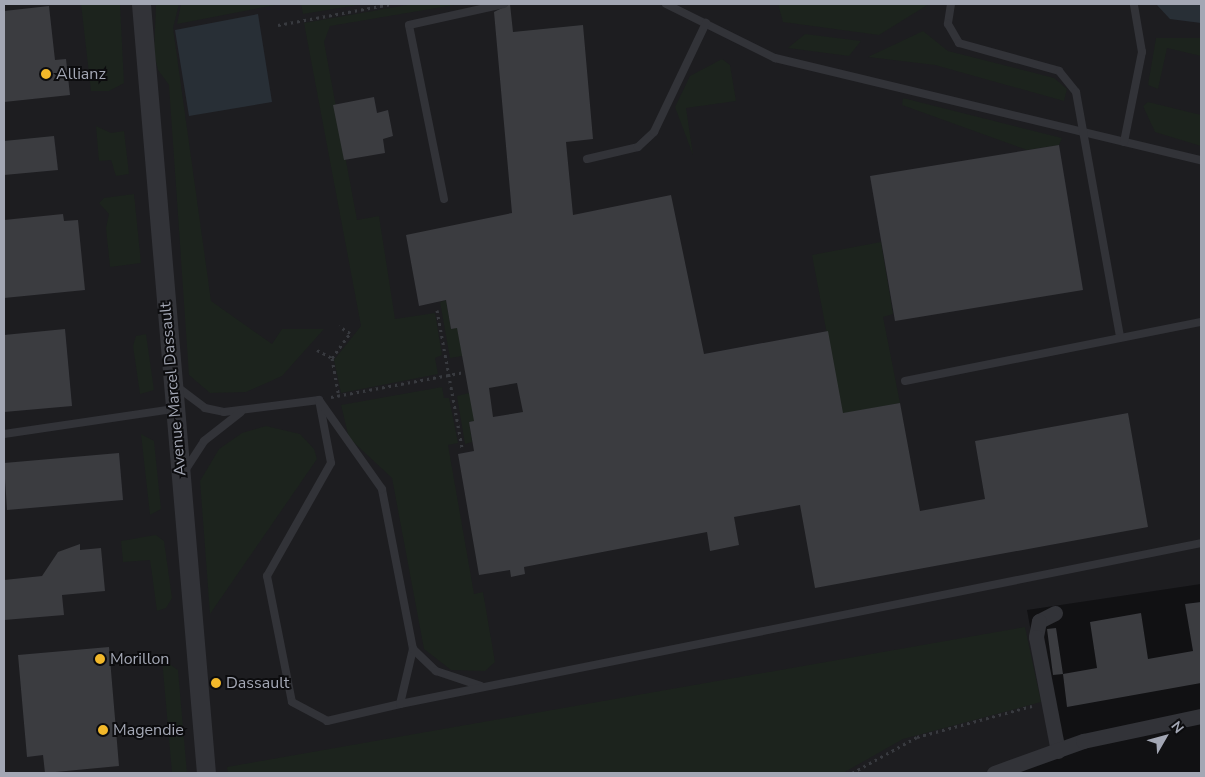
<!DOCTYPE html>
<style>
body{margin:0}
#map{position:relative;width:1205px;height:777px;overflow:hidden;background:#111113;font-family:"Nunito Sans",sans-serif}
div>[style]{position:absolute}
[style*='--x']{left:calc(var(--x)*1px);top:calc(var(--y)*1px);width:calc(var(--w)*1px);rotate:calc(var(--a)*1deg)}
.built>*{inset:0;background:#1d1d20}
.green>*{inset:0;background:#1c231d}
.water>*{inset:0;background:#282f36}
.building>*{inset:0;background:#3b3c40}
.path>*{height:3px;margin-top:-1.5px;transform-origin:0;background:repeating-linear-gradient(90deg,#383a3f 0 2.5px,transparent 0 6.5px)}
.service>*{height:8px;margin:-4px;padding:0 4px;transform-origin:4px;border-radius:4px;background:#323338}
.minor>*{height:15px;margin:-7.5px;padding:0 7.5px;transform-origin:7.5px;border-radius:7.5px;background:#323338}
.tertiary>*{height:19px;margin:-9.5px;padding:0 9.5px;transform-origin:9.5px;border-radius:9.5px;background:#323338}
.dots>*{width:14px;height:14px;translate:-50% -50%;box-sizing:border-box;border:2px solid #0c0c0e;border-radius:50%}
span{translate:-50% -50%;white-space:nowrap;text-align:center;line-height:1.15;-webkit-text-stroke:4px #0c0c0e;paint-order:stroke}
.poi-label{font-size:16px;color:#a3a7b4}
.left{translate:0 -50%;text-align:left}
.street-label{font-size:16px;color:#a3a7b4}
.frame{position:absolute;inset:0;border:5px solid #a3a7b4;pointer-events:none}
.north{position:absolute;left:1140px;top:712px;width:50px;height:50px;-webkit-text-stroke:4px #0c0c0e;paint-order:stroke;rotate:52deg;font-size:14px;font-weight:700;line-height:20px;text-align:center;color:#a3a7b4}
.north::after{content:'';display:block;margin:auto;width:18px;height:22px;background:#a3a7b4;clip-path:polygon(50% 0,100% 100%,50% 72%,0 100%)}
</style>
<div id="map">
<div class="built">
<i style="clip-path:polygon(4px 4px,1201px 4px,1201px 584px,1027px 610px,1053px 753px,994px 773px,4px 773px)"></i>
</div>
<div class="green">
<i style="clip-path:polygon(81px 4px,120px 4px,124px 83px,109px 91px,91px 91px)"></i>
<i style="clip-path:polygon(156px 4px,179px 4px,173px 28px,211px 301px,272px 344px,282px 329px,324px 329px,282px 376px,246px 392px,210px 393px,189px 375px,169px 85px,158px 70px,154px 54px)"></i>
<i style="clip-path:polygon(181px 4px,280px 4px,177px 24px)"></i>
<i style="clip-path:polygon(301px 4px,364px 4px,303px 14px)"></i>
<i style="clip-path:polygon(413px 4px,460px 4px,330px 26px,324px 42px,357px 220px,379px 216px,395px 319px,435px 313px,442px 355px,435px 358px,438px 374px,341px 393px,334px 360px,361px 326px,304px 23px)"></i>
<i style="clip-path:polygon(778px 4px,929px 4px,879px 35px,783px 22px)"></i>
<i style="clip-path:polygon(923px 31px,948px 51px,1054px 78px,1067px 89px,1064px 101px,935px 65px,868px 57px)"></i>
<i style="clip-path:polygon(805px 34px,861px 41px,849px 56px,788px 48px)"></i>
<i style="clip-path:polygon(1156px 38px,1201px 38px,1201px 56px,1167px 48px,1158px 89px,1148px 85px)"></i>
<i style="clip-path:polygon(722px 59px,730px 65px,736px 101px,686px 108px,693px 155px,675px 107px,690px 76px)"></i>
<i style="clip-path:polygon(903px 98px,1062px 138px,1059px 145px,1027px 150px,902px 105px)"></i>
<i style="clip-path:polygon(1148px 102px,1201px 115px,1201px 146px,1155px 132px,1143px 106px)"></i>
<i style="clip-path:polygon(96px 126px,111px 133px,124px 131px,129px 174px,116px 176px,111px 160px,99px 161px)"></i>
<i style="clip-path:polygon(134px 194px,141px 263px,110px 267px,106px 228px,109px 214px,99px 203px,104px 198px)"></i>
<i style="clip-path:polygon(881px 242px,893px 314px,883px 317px,900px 403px,842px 414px,812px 255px)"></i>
<i style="clip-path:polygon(446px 300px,451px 329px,463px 326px,462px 356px,450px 358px,440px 302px)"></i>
<i style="clip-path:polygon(146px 334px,154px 390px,140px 394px,133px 346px,136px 336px)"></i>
<i style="clip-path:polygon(442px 387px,444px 398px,449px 398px,458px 443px,448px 445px,474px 594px,483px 592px,495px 662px,485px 671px,451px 670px,424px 649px,392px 478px,349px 438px,341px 405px)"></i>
<i style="clip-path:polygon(469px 393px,483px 419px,469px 422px,472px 442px,465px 444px,457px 396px)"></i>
<i style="clip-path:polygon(266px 426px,300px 434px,314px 449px,317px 459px,210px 614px,200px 481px,219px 449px,242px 433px)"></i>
<i style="clip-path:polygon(141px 434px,154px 441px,161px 509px,150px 515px)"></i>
<i style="clip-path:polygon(156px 535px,164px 541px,172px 598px,166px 608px,157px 611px,150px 560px,123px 562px,121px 541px)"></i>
<i style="clip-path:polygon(1025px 627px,1041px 702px,903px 739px,843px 773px,228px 773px,227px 767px)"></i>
<i style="clip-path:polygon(162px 659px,178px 670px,187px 773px,172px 773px)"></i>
</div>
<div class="water">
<i style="clip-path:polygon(1156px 4px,1201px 4px,1201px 23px,1170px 19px)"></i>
<i style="clip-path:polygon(258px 14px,272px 102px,189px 116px,175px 30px)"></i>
</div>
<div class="building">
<i style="clip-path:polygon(evenodd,510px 4px,513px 32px,583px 25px,593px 139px,566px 142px,573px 215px,671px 195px,704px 354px,828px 331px,843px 413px,900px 403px,920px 511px,985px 499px,975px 441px,1128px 413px,1148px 527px,815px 588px,800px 505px,734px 517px,739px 545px,710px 551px,707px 532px,524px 567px,525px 574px,511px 577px,510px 570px,479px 575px,458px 454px,474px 451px,469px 422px,474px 421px,457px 328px,451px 329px,446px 300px,419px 306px,406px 235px,512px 213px,494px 12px,510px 4px,517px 383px,523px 412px,493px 417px,489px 388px,517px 383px)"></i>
<i style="clip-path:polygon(49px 6px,55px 60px,66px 59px,70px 95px,4px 102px,4px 11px)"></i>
<i style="clip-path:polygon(374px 97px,377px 113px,388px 110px,393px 136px,383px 139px,385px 153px,344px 160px,333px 105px)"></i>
<i style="clip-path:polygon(54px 136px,58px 170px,4px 175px,4px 141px)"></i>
<i style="clip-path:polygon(1059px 145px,1083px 290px,895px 321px,870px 176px)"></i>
<i style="clip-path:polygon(63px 214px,64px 221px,78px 220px,85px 290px,4px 298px,4px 220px)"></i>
<i style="clip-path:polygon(65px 329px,72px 406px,4px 412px,4px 335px)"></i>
<i style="clip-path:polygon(119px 453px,123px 500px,7px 510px,4px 463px)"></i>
<i style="clip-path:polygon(80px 544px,80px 550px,101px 548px,105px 591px,62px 595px,64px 615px,4px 620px,4px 580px,42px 576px,58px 552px)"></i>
<i style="clip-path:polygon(1201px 602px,1201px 683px,1067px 707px,1063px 674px,1053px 675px,1047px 629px,1056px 628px,1063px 674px,1097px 668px,1090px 622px,1141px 613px,1148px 659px,1193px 651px,1185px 604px)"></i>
<i style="clip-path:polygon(109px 647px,119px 766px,45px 773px,43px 755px,27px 757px,18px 655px)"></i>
</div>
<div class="path">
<i style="--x:278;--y:25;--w:115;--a:-10.5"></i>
<i style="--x:437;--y:310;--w:140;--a:79.7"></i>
<i style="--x:317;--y:350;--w:17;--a:28"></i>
<i style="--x:332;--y:358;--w:39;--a:80"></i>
<i style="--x:332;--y:358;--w:31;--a:-54"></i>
<i style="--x:350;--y:333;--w:13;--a:-148"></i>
<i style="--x:331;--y:397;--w:136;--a:-10.6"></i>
<i style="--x:852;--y:773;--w:74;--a:-29"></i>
<i style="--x:917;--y:737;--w:119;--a:-15.1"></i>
</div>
<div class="service">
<i style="--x:666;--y:4;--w:122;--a:26.4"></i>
<i style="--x:775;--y:58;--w:438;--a:13.5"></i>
<i style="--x:951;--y:4;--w:20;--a:99"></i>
<i style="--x:948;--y:24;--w:22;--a:60"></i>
<i style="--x:959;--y:43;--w:104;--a:15.6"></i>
<i style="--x:1059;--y:71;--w:27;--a:51"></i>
<i style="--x:1076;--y:92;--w:249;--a:79.8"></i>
<i style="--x:1124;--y:142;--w:92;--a:-78.7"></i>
<i style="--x:1142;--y:52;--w:48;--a:-99.7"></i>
<i style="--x:587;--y:159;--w:52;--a:-13.2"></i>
<i style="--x:638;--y:147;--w:22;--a:-43"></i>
<i style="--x:654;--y:132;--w:121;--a:-64.5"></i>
<i style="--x:444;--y:199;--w:177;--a:-101.4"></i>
<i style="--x:409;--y:25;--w:97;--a:-12.5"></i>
<i style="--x:905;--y:381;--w:302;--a:-11.3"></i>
<i style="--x:176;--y:386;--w:36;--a:37"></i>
<i style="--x:205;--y:408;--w:19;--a:12"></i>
<i style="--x:224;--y:412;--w:96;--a:-7.2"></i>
<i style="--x:319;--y:400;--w:64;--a:79.2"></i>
<i style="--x:331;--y:463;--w:130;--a:119.5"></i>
<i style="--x:267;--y:576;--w:128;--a:78.8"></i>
<i style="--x:292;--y:702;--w:40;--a:28"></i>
<i style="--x:327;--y:721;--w:75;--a:-13.1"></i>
<i style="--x:400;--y:704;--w:57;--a:-76.7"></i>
<i style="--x:413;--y:649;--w:163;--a:-101"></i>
<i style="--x:382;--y:489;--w:109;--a:-125.3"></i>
<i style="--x:4;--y:434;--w:172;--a:-8.4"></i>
<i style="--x:184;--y:472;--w:37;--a:-57"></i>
<i style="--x:204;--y:441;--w:47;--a:-38.1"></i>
<i style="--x:413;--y:649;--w:32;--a:44"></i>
<i style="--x:436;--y:671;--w:47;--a:18.4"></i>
<i style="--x:400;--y:704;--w:817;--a:-11.36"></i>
</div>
<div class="minor">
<i style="--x:1055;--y:613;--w:18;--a:153"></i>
<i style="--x:1039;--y:621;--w:16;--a:101"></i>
<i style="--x:1036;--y:637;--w:116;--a:79.1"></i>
<i style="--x:994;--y:773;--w:95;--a:-19.8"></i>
<i style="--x:1083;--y:741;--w:121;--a:-12"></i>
</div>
<div class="tertiary">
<i style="--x:141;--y:4;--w:772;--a:85.17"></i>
</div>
<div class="dots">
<i style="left:46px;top:74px;background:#f2b82a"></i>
<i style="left:100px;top:659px;background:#f2b82a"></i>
<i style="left:216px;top:683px;background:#f2b82a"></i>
<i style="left:103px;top:730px;background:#f2b82a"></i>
</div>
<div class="poi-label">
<span class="left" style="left:56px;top:74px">Allianz</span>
<span class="left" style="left:110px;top:659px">Morillon</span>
<span class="left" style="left:226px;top:683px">Dassault</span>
<span class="left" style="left:113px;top:730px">Magendie</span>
</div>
<div class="street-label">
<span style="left:173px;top:389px;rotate:-95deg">Avenue Marcel Dassault</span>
</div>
<div class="frame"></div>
<div class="north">N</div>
</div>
